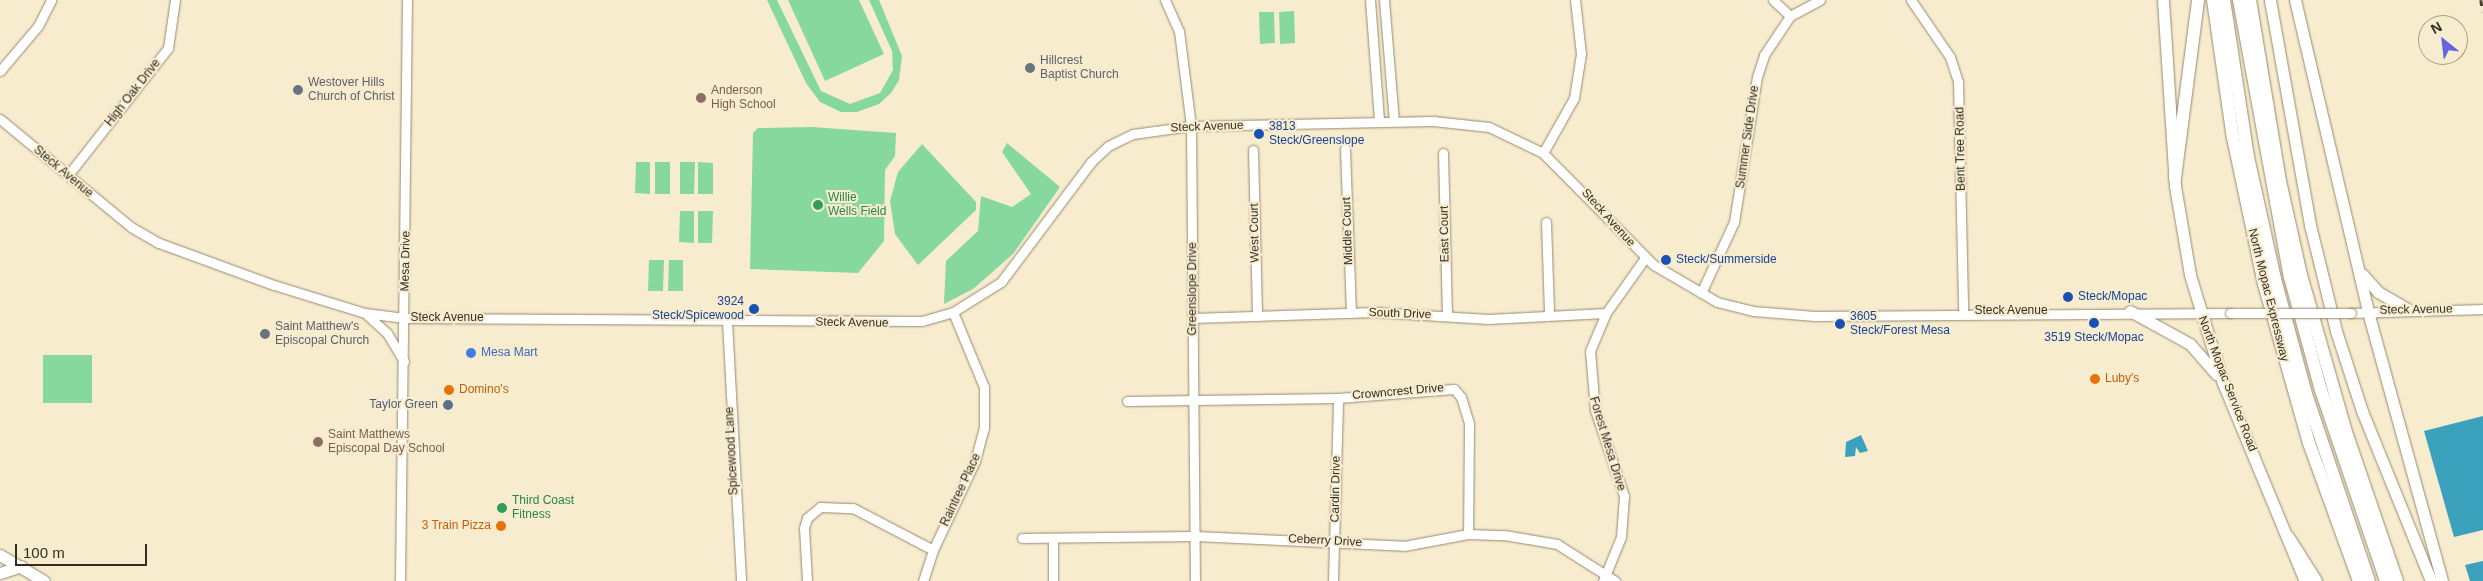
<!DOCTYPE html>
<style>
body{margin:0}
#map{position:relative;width:2483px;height:581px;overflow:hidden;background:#f8eccf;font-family:Arial,sans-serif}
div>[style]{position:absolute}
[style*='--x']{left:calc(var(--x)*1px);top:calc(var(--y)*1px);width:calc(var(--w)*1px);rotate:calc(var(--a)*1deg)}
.green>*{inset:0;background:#87d89f}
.water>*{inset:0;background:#3ba1bd}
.roads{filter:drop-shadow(0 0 1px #958a6f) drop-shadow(0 0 1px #958a6f)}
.minor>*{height:9px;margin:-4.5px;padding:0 4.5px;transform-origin:4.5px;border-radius:4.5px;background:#fff}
.major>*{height:11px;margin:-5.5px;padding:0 5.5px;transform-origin:5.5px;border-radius:5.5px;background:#fff}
.highway>*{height:12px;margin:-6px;padding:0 6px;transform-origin:6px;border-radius:6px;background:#fff}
.rail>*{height:2.5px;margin-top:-1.25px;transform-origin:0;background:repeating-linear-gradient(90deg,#484235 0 6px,transparent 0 12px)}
.bridges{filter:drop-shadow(0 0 1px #958a6f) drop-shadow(0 0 1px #958a6f)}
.minor-bridge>*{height:9px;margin:-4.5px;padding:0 4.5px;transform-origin:4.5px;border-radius:4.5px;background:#fff}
.dots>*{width:14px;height:14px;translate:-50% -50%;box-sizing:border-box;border:2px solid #f8eccf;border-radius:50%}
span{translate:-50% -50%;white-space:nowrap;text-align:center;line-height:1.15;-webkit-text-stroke:4px #f8eccf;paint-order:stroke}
.worship-label{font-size:12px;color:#5b616d}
.left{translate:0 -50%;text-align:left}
.education-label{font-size:12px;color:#785e54}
.street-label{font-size:12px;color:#332e23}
.transit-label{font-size:12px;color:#164399}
.right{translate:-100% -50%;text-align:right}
.leisure-label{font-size:12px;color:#27864d}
.shop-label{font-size:12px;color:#366cbe}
.food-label{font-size:12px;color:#c56008}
.service-label{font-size:12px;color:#4e5e75}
.north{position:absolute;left:2418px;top:15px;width:50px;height:50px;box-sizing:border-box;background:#f8eccf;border:1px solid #a9a08a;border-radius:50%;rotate:331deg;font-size:14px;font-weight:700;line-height:20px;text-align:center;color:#332e23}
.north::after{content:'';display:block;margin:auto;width:18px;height:22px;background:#6565de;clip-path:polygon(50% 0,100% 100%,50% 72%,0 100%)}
.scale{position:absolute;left:15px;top:544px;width:132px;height:22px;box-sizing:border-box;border:2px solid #332e23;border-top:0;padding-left:6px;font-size:15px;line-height:18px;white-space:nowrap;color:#332e23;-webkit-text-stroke:4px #f8eccf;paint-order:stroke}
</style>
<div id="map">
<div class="green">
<i style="clip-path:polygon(767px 0,777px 0,821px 91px,850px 104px,880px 93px,893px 70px,892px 51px,869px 0,879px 0,902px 56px,899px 80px,891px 93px,879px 104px,857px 112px,841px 112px,820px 102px,806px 83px)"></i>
<i style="clip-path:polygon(788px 0,859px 0,884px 54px,825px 81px)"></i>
<i style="clip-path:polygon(1294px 11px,1295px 43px,1280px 44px,1279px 12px)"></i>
<i style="clip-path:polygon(1259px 12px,1274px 12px,1275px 43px,1260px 44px)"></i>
<i style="clip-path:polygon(812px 127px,896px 133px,895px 156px,885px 170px,884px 241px,858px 273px,750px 269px,753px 133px,758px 128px)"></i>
<i style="clip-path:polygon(1007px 143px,1060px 187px,1013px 254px,973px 289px,944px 304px,946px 261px,978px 231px,981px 196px,1012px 207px,1031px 194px,1002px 152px)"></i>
<i style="clip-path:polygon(922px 144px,976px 202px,976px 210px,918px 265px,895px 234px,890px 201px,898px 172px)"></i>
<i style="clip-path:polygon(636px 162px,650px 162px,650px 194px,635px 193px)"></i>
<i style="clip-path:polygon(655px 162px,670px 162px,670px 194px,655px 194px)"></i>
<i style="clip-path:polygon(680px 162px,695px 162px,694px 194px,680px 194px)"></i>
<i style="clip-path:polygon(698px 162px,713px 163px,713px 194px,698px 194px)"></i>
<i style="clip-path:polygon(680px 211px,694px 211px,694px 243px,679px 242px)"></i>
<i style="clip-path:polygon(698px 211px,713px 211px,712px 243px,698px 243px)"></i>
<i style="clip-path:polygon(649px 260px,664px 260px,663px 291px,648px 291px)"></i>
<i style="clip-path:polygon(669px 260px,683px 260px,683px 291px,668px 291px)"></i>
<i style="clip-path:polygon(43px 355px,92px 355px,92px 403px,43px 403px)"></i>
</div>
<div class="water">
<i style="clip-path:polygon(2483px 416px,2483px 530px,2454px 537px,2424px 431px)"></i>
<i style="clip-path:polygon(1861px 435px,1868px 451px,1860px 453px,1856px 447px,1855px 456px,1845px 457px,1846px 442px)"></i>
<i style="clip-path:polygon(2483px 561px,2483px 581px,2470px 581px,2465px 565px)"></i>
</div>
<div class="roads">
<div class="minor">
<i style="--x:1165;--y:0;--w:34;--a:66"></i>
<i style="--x:1179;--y:31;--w:96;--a:82.8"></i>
<i style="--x:1191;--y:126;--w:455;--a:89.5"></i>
<i style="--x:1370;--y:0;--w:121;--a:85.7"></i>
<i style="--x:1384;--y:0;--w:121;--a:85.3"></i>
<i style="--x:1773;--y:0;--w:23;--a:43"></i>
<i style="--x:1911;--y:0;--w:69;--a:55.6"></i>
<i style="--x:1950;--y:57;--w:26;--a:72"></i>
<i style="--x:1958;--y:82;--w:229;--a:88.7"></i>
<i style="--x:0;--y:71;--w:59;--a:-49.8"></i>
<i style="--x:38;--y:26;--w:29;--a:-63"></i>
<i style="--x:0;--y:119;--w:170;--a:39.5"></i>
<i style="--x:131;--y:227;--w:32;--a:30"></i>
<i style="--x:159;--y:243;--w:122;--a:20.1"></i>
<i style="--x:274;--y:285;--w:95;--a:17.1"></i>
<i style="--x:365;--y:313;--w:40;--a:7.1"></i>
<i style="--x:405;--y:318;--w:517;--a:0.33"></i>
<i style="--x:922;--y:321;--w:32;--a:-16"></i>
<i style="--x:953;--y:312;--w:57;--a:-32"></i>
<i style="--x:1001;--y:282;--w:150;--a:-53.1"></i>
<i style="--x:1091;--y:162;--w:23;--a:-43"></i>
<i style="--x:1108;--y:146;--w:28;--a:-26"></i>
<i style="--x:1133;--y:134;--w:59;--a:-7.9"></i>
<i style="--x:1191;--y:126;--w:242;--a:-1.2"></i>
<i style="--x:1433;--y:121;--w:56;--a:6.1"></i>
<i style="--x:1489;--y:127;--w:60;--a:25.7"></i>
<i style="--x:1543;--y:153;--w:158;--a:45.3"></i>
<i style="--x:1654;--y:265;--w:73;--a:30.4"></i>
<i style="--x:1717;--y:302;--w:37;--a:14"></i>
<i style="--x:1753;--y:311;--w:62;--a:4.6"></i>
<i style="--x:1815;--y:316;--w:415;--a:-0.4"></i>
<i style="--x:1345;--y:149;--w:164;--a:87.9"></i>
<i style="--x:1253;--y:150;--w:166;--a:88.6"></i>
<i style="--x:1443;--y:153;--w:162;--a:88.6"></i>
<i style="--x:1543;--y:153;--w:63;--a:-60.6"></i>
<i style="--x:1574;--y:98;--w:45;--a:-81"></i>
<i style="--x:1581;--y:54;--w:54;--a:-96.3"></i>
<i style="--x:68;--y:175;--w:162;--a:-51.8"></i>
<i style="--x:168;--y:48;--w:49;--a:-81.7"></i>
<i style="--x:1546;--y:222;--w:92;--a:88.1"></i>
<i style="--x:1701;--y:293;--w:78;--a:-65.1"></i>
<i style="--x:1734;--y:222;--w:147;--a:-81"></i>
<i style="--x:1757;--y:77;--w:23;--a:-72"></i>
<i style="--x:1764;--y:55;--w:47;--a:-56.3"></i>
<i style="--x:1790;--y:16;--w:34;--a:-28"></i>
<i style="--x:2351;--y:313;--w:132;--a:-1.7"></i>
<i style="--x:367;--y:315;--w:27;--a:42"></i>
<i style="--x:387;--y:333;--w:33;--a:59"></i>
<i style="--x:1193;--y:318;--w:182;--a:-1.9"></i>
<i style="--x:1375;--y:312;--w:113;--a:3.5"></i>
<i style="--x:1488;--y:319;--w:118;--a:-2.9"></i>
<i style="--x:727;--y:321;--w:260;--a:86.9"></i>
<i style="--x:1127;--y:401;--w:211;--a:-0.8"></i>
<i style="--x:1338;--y:398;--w:116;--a:-4.4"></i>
<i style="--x:1454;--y:389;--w:11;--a:49"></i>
<i style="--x:1461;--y:397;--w:28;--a:73"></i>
<i style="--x:1469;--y:424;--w:110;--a:90.5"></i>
<i style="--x:1022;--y:538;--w:173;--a:-0.7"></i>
<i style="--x:1195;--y:536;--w:209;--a:2.7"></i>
<i style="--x:1404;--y:546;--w:65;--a:-10.6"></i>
<i style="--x:1468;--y:534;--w:36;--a:2"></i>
<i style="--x:1504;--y:535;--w:54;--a:9.6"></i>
<i style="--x:1557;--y:544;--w:69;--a:32.5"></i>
<i style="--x:1053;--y:538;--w:43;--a:90"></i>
<i style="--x:400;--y:581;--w:581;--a:-89.31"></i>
<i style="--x:807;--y:581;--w:53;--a:-93.2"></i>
<i style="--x:804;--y:528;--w:10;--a:-73"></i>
<i style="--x:807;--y:518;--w:17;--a:-40"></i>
<i style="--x:820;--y:507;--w:33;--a:2"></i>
<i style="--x:853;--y:508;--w:90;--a:27.7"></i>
<i style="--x:923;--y:581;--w:33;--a:-72"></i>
<i style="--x:933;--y:550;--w:98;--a:-64.7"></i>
<i style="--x:975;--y:461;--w:34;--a:-75"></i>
<i style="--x:984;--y:428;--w:41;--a:-90"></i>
<i style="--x:984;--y:387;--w:81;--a:-112.5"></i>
<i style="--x:1333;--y:581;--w:183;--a:-88.4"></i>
<i style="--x:1603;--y:581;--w:48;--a:-67.8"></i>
<i style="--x:1621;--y:537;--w:41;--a:-85.8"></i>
<i style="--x:1624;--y:496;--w:91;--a:-108.6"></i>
<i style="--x:1595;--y:410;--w:59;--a:-94.8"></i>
<i style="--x:1590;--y:351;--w:41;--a:-67.2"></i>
<i style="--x:1606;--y:313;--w:67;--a:-54.7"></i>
</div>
<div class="major">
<i style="--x:2163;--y:0;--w:186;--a:86.3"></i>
<i style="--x:2175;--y:186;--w:90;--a:80.4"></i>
<i style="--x:2190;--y:275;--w:113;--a:73"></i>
<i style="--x:2223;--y:383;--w:214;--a:67.5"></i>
<i style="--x:2270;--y:0;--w:229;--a:79.9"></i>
<i style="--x:2310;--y:225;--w:109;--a:76.2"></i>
<i style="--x:2336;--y:331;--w:84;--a:72"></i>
<i style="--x:2362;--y:411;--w:183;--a:67.9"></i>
<i style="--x:2295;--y:0;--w:320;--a:76.8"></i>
<i style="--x:2368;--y:312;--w:279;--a:74.6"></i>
<i style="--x:2362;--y:274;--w:24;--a:48"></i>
<i style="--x:2378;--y:292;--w:34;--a:30"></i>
<i style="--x:2130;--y:311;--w:68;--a:28.8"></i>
<i style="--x:2190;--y:344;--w:40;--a:49"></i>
<i style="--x:0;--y:555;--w:51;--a:30.6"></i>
<i style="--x:0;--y:573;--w:22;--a:-18"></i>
</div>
<div class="highway">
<i style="--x:2213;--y:0;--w:139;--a:81.8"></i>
<i style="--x:2233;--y:138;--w:149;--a:78"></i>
<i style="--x:2264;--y:284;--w:165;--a:74.2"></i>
<i style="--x:2309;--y:443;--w:147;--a:70.1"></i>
<i style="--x:2224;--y:0;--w:159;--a:81.3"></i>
<i style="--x:2248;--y:157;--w:125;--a:77.5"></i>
<i style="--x:2275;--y:279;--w:119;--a:74.9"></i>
<i style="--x:2306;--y:394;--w:197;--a:71.4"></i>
<i style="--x:2239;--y:0;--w:282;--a:79.6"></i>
<i style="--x:2290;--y:277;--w:117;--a:74.7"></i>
<i style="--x:2321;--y:390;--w:202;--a:71.2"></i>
<i style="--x:2250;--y:0;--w:183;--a:80.6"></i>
<i style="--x:2280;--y:181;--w:96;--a:77.4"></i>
<i style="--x:2301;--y:275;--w:163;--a:74"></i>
<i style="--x:2346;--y:432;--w:157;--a:71.1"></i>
<i style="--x:2175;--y:178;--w:179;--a:-82.6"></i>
<i style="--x:2288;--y:537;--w:52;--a:57.5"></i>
</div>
</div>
<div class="rail">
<i style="--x:2481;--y:0;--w:12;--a:81"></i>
</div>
<div class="bridges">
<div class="minor-bridge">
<i style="--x:2230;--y:313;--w:121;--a:0"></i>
</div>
</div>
<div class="dots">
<i style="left:1030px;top:68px;background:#6b7280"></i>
<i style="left:298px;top:90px;background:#6b7280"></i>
<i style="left:701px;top:98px;background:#8d6e63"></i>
<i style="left:1259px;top:134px;background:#1a4fb4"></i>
<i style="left:818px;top:205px;background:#2e9e5b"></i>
<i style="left:1666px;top:260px;background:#1a4fb4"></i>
<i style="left:2068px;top:297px;background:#1a4fb4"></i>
<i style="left:754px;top:309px;background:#1a4fb4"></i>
<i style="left:2094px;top:323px;background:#1a4fb4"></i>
<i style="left:1840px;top:324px;background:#1a4fb4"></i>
<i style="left:265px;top:334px;background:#6b7280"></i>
<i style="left:471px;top:353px;background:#3f7fe0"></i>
<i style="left:2095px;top:379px;background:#e8710a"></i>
<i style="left:449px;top:390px;background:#e8710a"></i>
<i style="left:448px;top:405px;background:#5c6f8a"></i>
<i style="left:318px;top:442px;background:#8d6e63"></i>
<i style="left:502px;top:508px;background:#2e9e5b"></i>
<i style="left:501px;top:526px;background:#e8710a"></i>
</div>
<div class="worship-label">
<span class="left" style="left:1040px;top:68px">Hillcrest<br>Baptist Church</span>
<span class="left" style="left:308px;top:90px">Westover Hills<br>Church of Christ</span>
<span class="left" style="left:275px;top:334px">Saint Matthew's<br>Episcopal Church</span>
</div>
<div class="education-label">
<span class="left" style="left:711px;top:98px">Anderson<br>High School</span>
<span class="left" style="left:328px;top:442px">Saint Matthews<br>Episcopal Day School</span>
</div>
<div class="street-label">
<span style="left:133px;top:93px;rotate:-52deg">High Oak Drive</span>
<span style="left:1207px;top:127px;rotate:-2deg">Steck Avenue</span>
<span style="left:1748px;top:137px;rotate:-82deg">Summer Side Drive</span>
<span style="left:1961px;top:149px;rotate:-91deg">Bent Tree Road</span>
<span style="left:63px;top:172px;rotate:40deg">Steck Avenue</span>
<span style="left:1608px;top:218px;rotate:48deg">Steck Avenue</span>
<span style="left:1348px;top:231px;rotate:-92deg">Middle Court</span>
<span style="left:1255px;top:233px;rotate:-91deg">West Court</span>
<span style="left:1445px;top:234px;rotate:-91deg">East Court</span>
<span style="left:406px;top:261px;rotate:-89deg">Mesa Drive</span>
<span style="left:1193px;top:289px;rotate:-90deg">Greenslope Drive</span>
<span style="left:2268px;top:295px;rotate:76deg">North Mopac Expressway</span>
<span style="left:2416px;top:310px;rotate:-1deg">Steck Avenue</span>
<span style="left:2011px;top:311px">Steck Avenue</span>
<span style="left:1400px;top:314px;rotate:2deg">South Drive</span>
<span style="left:447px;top:318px">Steck Avenue</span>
<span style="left:852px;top:323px;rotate:1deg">Steck Avenue</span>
<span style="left:2227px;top:384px;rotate:69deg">North Mopac Service Road</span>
<span style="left:1398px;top:392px;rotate:-5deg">Crowncrest Drive</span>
<span style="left:1607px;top:444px;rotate:73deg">Forest Mesa Drive</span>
<span style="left:732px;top:451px;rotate:-93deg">Spicewood Lane</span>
<span style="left:1336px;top:489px;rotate:-89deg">Cardin Drive</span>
<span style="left:961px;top:490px;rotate:-65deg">Raintree Place</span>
<span style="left:1325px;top:541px;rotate:3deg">Ceberry Drive</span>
</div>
<div class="transit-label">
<span class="left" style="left:1269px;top:134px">3813<br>Steck/Greenslope</span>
<span class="left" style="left:1676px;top:260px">Steck/Summerside</span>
<span class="left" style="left:2078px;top:297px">Steck/Mopac</span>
<span class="right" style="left:744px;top:309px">3924<br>Steck/Spicewood</span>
<span class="left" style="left:1850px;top:324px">3605<br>Steck/Forest Mesa</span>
<span style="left:2094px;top:338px">3519 Steck/Mopac</span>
</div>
<div class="leisure-label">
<span class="left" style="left:828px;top:205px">Willie<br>Wells Field</span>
<span class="left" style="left:512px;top:508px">Third Coast<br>Fitness</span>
</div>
<div class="shop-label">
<span class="left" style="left:481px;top:353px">Mesa Mart</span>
</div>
<div class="food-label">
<span class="left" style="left:2105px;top:379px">Luby's</span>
<span class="left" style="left:459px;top:390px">Domino's</span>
<span class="right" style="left:491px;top:526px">3 Train Pizza</span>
</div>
<div class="service-label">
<span class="right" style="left:438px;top:405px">Taylor Green</span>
</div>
<div class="north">N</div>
<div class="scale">100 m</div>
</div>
